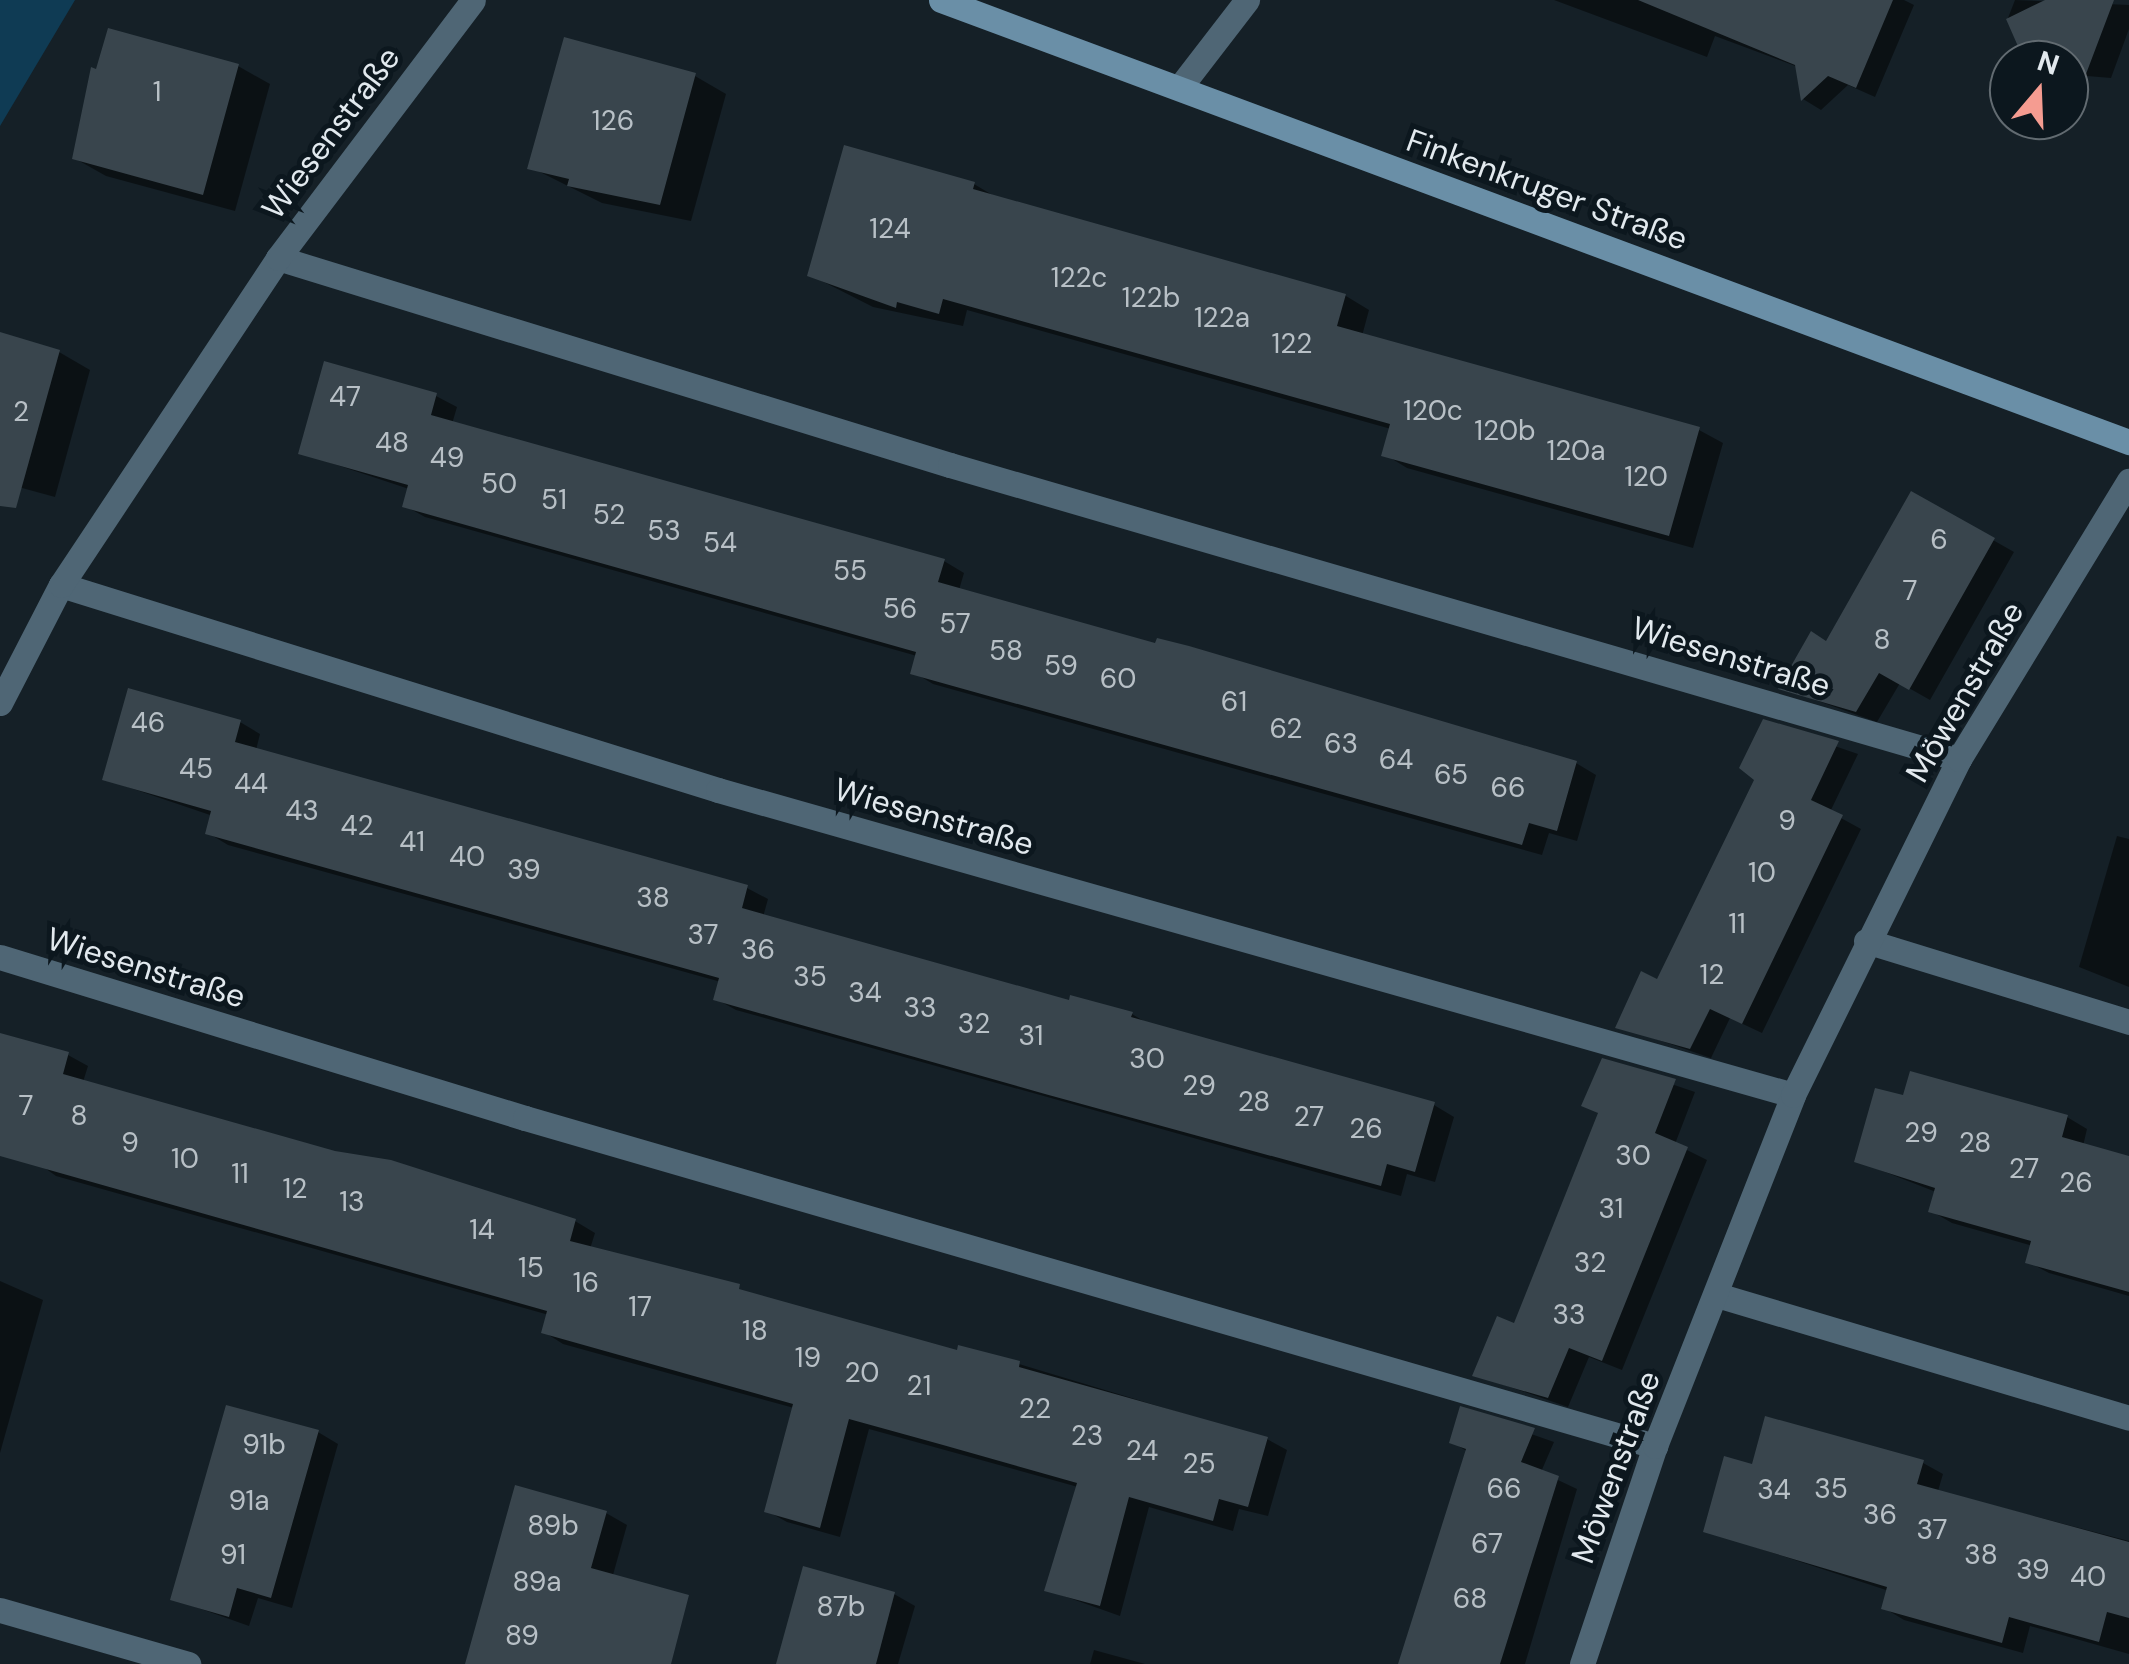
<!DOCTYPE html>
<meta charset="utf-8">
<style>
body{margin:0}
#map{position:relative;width:2129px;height:1664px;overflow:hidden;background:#152027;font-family:"DM Sans",sans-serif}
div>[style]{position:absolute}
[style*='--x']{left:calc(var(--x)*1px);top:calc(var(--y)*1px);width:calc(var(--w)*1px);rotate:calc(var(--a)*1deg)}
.green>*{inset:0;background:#0f3b54}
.shadow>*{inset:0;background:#0007}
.building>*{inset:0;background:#39454d}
.street>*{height:25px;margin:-12.5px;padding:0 12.5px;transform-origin:12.5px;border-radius:12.5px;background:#4f6675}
.secondary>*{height:25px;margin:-12.5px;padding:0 12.5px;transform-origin:12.5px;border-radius:12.5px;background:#6a8fa7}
span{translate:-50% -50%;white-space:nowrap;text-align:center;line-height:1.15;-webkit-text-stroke:10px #0c171e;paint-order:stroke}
.number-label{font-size:28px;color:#b8c0c6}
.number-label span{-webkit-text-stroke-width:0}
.street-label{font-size:32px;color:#e2e9ee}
.north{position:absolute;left:1989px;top:40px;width:100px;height:100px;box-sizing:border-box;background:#0c171e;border:2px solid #626b71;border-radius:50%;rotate:19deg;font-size:28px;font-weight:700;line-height:40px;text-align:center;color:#e2e9ee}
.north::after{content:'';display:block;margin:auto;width:35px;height:45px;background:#f59c91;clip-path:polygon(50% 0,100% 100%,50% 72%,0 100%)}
</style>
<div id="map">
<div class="green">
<i style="clip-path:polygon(0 0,75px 0,0 126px)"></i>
</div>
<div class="shadow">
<i style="clip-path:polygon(1554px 0,1904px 0,1914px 5px,1875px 97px,1848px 85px,1821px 110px,1803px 99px,1798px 67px,1715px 36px,1707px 57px)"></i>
<i style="clip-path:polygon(2015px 0,2129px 5px,2129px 29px,2111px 78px,2087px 76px,2069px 84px,2069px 60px,2027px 60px,2008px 18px)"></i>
<i style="clip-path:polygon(238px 66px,270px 84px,235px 211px,106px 176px,74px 158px)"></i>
<i style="clip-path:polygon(695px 76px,726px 94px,691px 221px,602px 203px,530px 167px)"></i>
<i style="clip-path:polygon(974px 184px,999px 199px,1346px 296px,1369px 310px,1362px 336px,1699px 430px,1723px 443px,1693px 548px,1407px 468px,1384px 454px,1391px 429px,967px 310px,963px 326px,873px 307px,810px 275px)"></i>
<i style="clip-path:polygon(0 336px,59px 352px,90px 370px,55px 497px,0 482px)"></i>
<i style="clip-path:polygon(326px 364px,436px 396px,457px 407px,452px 424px,944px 561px,964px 573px,959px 590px,1576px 763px,1596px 775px,1577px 841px,1549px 833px,1542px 855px,933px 684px,913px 672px,917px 656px,425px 517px,405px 506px,409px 489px,301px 453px)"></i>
<i style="clip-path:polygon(1912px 494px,2014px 552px,1930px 700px,1900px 683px,1877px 722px,1782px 688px,1827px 644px)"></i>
<i style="clip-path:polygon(240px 722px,260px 734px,256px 750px,747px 888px,768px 899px,763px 917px,1071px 1003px,1132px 1014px,1150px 1025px,1434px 1105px,1454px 1117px,1435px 1182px,1407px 1174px,1401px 1196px,736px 1010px,716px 999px,721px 982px,228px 845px,208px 833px,213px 816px,104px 779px)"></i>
<i style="clip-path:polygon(1765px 722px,1858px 754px,1830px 812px,1861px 829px,1762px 1033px,1730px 1018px,1711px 1058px,1618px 1026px,1658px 983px,1757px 779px)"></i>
<i style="clip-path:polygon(2117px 836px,2129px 839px,2129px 987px,2079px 967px)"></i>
<i style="clip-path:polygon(0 1035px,68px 1055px,88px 1066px,83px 1082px,575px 1221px,595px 1233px,590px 1249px,959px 1353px,1019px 1364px,1267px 1439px,1287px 1450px,1268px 1516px,1239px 1509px,1233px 1531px,1149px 1507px,1120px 1616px,1047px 1590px,1078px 1487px,869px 1429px,840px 1537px,787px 1522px,767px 1511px,794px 1408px,563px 1344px,544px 1332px,549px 1315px,56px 1176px,0 1136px)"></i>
<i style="clip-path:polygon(1603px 1061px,1695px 1092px,1675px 1144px,1707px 1160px,1622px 1370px,1589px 1357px,1568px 1407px,1475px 1375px,1515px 1326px,1600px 1114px,1585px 1105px)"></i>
<i style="clip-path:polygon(1904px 1098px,2067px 1117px,2087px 1129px,2083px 1146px,2129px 1159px,2129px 1296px,2049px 1273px,2028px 1262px,2033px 1246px,1952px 1223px,1931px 1211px,1936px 1192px,1857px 1161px)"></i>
<i style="clip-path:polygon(0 1281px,43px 1300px,0 1453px)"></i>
<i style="clip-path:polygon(1462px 1410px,1554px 1442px,1541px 1472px,1577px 1489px,1525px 1664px,1401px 1664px,1468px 1452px,1452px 1442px)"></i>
<i style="clip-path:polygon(318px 1432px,338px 1444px,292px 1608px,258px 1598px,249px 1626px,173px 1599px)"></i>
<i style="clip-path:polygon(1923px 1463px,1943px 1474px,1938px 1491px,2129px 1541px,2129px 1654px,2030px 1626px,2023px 1653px,1904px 1620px,1884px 1608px,1889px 1591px,1706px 1531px,1754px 1467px)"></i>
<i style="clip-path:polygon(606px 1513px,627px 1525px,588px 1664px,467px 1664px)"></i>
<i style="clip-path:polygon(894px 1594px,915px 1606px,898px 1664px,778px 1664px)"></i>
<i style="clip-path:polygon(1094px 1650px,1145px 1664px,1090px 1664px)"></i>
</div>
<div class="building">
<i style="clip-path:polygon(1638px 0,1893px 0,1856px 88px,1828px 76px,1801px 101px,1795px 65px)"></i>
<i style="clip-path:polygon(2045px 0,2114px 0,2086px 74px,2069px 67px,2069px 60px,2024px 60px,2006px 19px)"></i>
<i style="clip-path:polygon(108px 28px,239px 64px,203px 195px,72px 159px,91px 67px,96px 69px)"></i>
<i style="clip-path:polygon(564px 37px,696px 73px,660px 205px,567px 186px,569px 179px,527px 169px)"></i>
<i style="clip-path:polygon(844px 145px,975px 182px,973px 189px,1346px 294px,1337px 326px,1700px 427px,1669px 536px,1381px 456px,1390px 424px,943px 299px,939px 314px,897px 302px,896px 308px,807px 276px)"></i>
<i style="clip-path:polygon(0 332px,60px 350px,16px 508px,0 506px)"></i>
<i style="clip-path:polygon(324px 361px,437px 393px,431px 415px,945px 559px,938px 582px,1155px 643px,1157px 638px,1189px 646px,1577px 761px,1557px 831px,1529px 823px,1522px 845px,1132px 736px,910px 674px,916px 652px,402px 507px,408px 485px,298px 454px)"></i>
<i style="clip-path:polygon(1911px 491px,1995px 538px,1909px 690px,1879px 673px,1856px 712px,1778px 689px,1811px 631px,1826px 641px)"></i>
<i style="clip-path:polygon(128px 688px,241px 720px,235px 742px,748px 885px,742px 908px,1069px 1000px,1070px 995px,1133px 1012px,1131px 1017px,1435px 1102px,1415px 1172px,1387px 1164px,1381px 1186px,1045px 1094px,713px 1000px,719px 978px,205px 834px,211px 811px,102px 780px)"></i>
<i style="clip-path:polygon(1763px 719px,1839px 741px,1811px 800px,1843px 815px,1742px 1024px,1710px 1009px,1690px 1049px,1615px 1028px,1641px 971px,1657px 979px,1754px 780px,1739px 768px)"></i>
<i style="clip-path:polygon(0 1033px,69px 1052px,63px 1074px,335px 1151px,391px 1160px,576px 1219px,570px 1241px,740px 1284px,739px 1289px,957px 1350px,958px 1345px,1020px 1361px,1019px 1367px,1268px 1437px,1248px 1507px,1219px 1499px,1213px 1521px,1129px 1497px,1100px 1606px,1044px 1591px,1077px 1483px,943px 1445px,849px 1419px,820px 1528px,764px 1512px,793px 1404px,541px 1333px,547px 1311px,0 1156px)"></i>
<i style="clip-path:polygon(1602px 1058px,1676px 1079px,1655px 1133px,1688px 1147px,1602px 1361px,1569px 1348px,1548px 1398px,1472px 1376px,1497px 1316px,1514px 1323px,1598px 1113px,1581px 1106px)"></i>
<i style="clip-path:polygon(1910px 1071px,2068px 1115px,2062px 1137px,2129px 1156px,2129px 1292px,2025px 1263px,2031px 1241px,1928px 1212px,1935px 1188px,1854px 1162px,1875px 1088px,1903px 1095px)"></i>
<i style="clip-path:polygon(226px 1405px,319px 1430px,271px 1598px,237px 1588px,229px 1617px,170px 1600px)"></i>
<i style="clip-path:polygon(1460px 1406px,1535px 1428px,1521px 1462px,1559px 1476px,1500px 1664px,1398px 1664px,1466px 1449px,1449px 1443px)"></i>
<i style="clip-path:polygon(1765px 1416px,1924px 1460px,1917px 1484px,2129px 1542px,2129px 1618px,2107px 1612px,2099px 1642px,2009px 1617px,2002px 1643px,1881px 1609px,1887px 1587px,1703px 1532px,1724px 1456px,1752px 1464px)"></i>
<i style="clip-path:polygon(515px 1485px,607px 1511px,591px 1568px,689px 1595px,671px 1664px,465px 1664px)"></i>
<i style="clip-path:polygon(803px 1566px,895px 1592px,876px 1664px,776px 1664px)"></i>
</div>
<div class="street">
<i style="--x:1180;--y:87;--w:110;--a:-52.4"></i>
<i style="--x:278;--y:258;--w:703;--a:17.12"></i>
<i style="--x:950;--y:465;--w:1051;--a:16.24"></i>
<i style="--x:61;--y:585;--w:688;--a:17.33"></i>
<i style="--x:718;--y:790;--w:1117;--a:15.84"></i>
<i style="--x:0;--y:703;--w:133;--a:-62.7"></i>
<i style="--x:61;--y:585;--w:392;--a:-56.4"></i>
<i style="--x:278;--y:258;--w:323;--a:-52.9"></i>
<i style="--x:1866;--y:941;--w:275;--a:17.1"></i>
<i style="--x:0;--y:957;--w:549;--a:17.05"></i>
<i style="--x:525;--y:1118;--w:1177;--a:16.19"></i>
<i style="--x:1717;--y:1295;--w:430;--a:16.6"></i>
<i style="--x:0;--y:1610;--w:196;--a:16"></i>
<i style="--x:1582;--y:1664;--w:230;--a:-71.5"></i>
<i style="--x:1655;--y:1446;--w:377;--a:-68.5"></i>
<i style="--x:1793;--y:1095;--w:375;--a:-63.7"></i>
<i style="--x:1959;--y:759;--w:326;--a:-58.6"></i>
</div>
<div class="secondary">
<i style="--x:941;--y:0;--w:1268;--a:20.41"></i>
</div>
<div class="number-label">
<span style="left:157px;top:92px">1</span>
<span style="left:613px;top:121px">126</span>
<span style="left:890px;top:229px">124</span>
<span style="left:1079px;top:278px">122c</span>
<span style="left:1151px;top:298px">122b</span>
<span style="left:1222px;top:318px">122a</span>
<span style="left:1292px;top:344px">122</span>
<span style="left:345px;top:397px">47</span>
<span style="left:1433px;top:411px">120c</span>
<span style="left:21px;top:412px">2</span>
<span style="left:1505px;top:431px">120b</span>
<span style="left:392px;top:443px">48</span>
<span style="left:1576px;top:451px">120a</span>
<span style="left:447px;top:458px">49</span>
<span style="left:1646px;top:477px">120</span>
<span style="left:499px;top:484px">50</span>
<span style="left:554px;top:500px">51</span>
<span style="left:609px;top:515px">52</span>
<span style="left:664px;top:531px">53</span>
<span style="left:1939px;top:540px">6</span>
<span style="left:720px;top:543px">54</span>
<span style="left:850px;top:571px">55</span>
<span style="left:1910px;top:591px">7</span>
<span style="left:900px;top:609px">56</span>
<span style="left:955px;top:624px">57</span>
<span style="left:1882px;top:640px">8</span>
<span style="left:1006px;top:651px">58</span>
<span style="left:1061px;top:666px">59</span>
<span style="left:1118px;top:679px">60</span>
<span style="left:1234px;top:702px">61</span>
<span style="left:148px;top:723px">46</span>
<span style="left:1286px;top:729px">62</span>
<span style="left:1341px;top:744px">63</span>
<span style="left:1396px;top:760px">64</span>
<span style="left:196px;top:769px">45</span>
<span style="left:1451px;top:775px">65</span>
<span style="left:251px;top:784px">44</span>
<span style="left:1508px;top:788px">66</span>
<span style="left:302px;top:811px">43</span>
<span style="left:1787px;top:821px">9</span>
<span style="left:357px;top:826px">42</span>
<span style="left:412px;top:842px">41</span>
<span style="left:467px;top:857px">40</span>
<span style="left:524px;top:870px">39</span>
<span style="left:1762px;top:873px">10</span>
<span style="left:653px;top:898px">38</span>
<span style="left:1737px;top:924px">11</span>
<span style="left:703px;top:935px">37</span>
<span style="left:758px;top:950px">36</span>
<span style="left:1712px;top:975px">12</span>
<span style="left:810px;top:977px">35</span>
<span style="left:865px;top:993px">34</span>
<span style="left:920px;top:1008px">33</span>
<span style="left:974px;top:1024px">32</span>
<span style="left:1031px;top:1036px">31</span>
<span style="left:1147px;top:1059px">30</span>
<span style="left:1199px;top:1086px">29</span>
<span style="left:1254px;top:1102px">28</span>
<span style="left:26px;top:1106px">7</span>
<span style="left:79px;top:1116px">8</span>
<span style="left:1309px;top:1117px">27</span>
<span style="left:1366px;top:1129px">26</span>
<span style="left:1921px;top:1133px">29</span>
<span style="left:130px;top:1143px">9</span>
<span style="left:1975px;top:1143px">28</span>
<span style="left:1633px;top:1156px">30</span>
<span style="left:185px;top:1159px">10</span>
<span style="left:2024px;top:1169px">27</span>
<span style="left:240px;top:1174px">11</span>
<span style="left:2076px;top:1183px">26</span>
<span style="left:295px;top:1189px">12</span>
<span style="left:352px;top:1202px">13</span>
<span style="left:1611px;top:1209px">31</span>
<span style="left:482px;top:1230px">14</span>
<span style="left:1590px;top:1263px">32</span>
<span style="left:531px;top:1268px">15</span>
<span style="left:586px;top:1283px">16</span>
<span style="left:640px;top:1307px">17</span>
<span style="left:1569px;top:1315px">33</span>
<span style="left:755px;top:1331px">18</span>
<span style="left:808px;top:1358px">19</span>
<span style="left:862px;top:1373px">20</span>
<span style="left:919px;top:1386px">21</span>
<span style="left:1035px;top:1409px">22</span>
<span style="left:1087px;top:1436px">23</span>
<span style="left:264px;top:1445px">91b</span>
<span style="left:1142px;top:1451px">24</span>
<span style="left:1199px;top:1464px">25</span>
<span style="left:1504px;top:1489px">66</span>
<span style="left:1831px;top:1489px">35</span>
<span style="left:1774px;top:1490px">34</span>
<span style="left:249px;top:1501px">91a</span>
<span style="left:1880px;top:1515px">36</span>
<span style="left:553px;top:1526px">89b</span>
<span style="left:1932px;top:1530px">37</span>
<span style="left:1487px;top:1544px">67</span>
<span style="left:233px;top:1555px">91</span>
<span style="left:1981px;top:1555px">38</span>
<span style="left:2033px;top:1570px">39</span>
<span style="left:2088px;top:1577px">40</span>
<span style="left:537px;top:1582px">89a</span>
<span style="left:1470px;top:1599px">68</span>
<span style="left:841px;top:1607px">87b</span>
<span style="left:522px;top:1636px">89</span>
</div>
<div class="street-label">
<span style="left:331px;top:133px;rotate:-53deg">Wiesenstraße</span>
<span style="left:1547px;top:190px;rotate:20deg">Finkenkruger Straße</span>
<span style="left:1731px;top:657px;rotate:17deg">Wiesenstraße</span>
<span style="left:1965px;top:692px;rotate:-60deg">Möwenstraße</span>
<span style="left:934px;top:817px;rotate:16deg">Wiesenstraße</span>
<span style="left:146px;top:968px;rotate:17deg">Wiesenstraße</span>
<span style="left:1616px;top:1467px;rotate:-70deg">Möwenstraße</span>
</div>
<div class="north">N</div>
</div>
